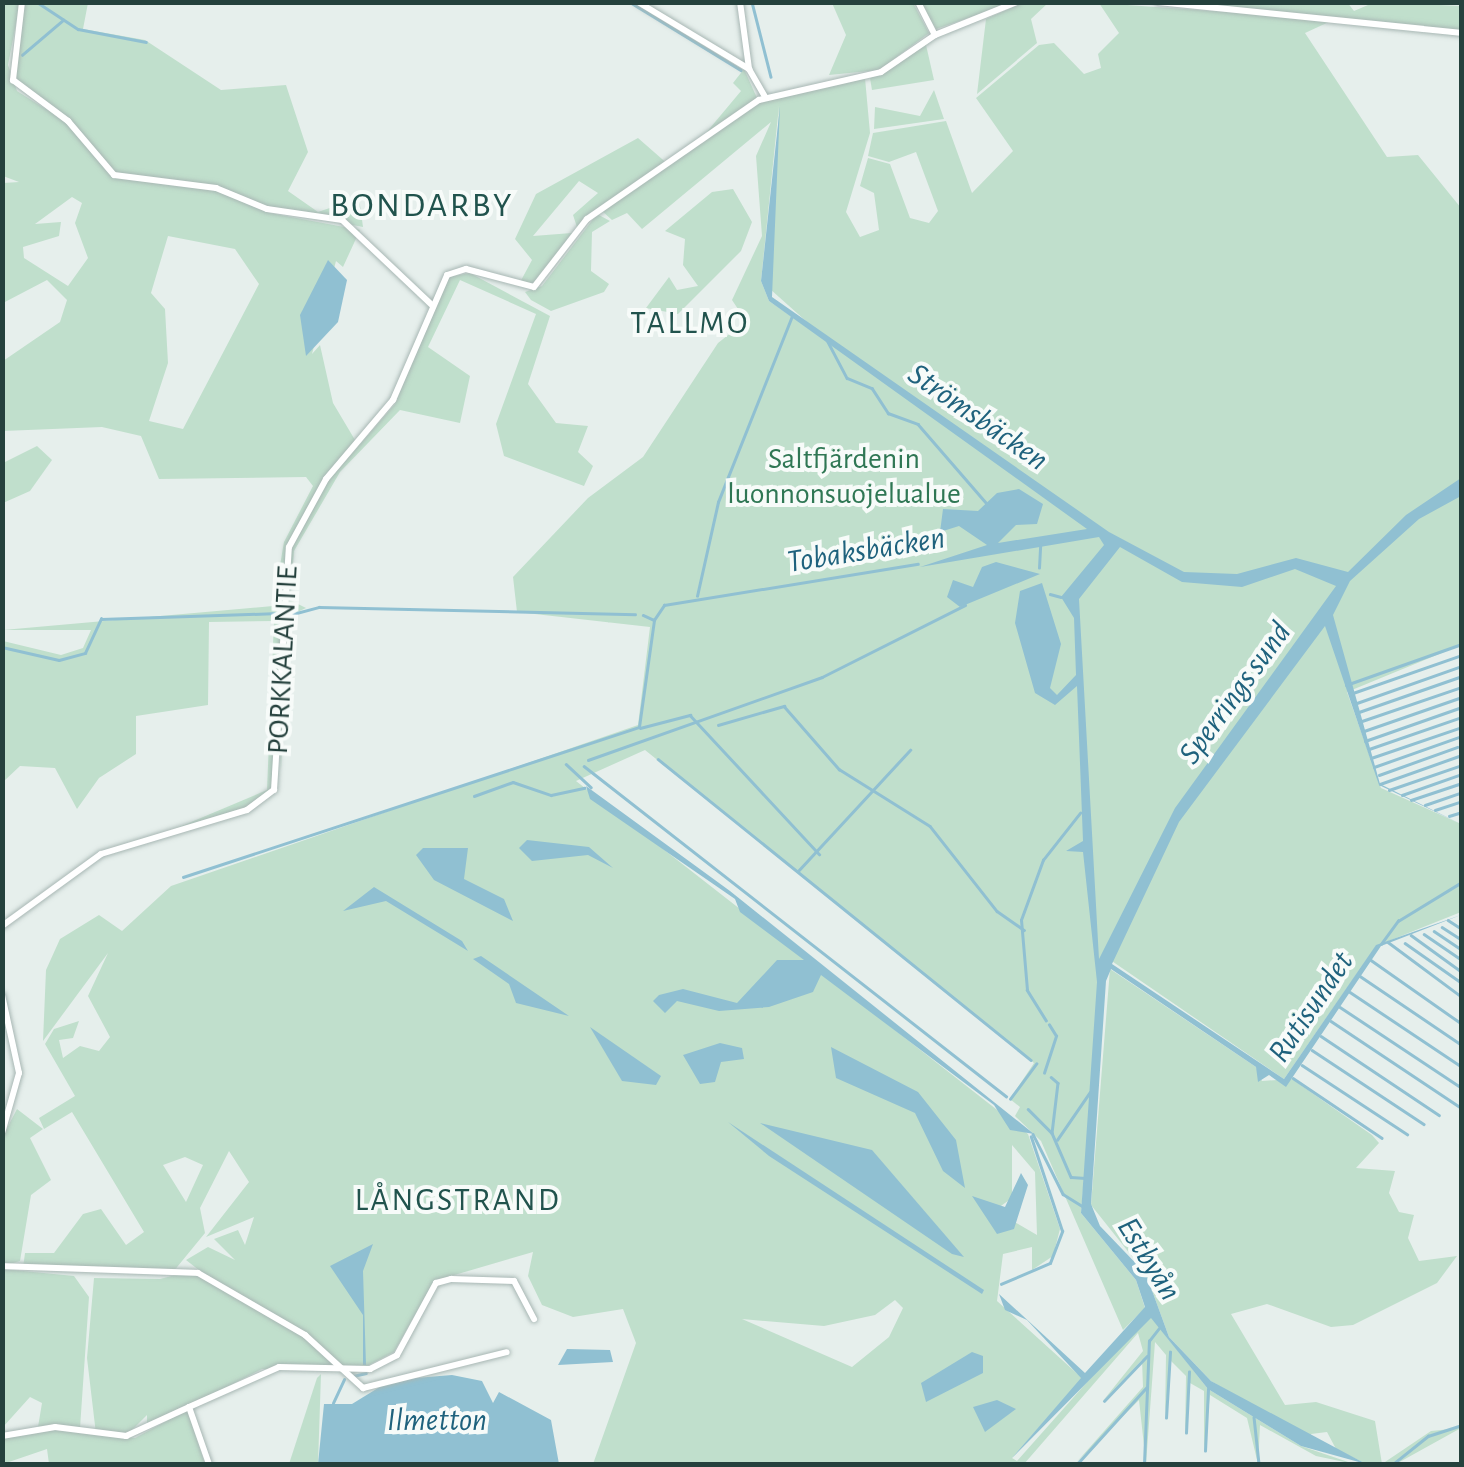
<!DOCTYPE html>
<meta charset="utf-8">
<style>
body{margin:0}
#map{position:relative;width:1464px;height:1467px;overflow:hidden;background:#e6efec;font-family:"Alegreya Sans",sans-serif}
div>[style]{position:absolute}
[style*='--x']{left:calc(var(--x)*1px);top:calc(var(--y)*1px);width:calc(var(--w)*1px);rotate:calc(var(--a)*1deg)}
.green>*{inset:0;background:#c0dfcc}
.water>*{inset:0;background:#90c0d2}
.stream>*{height:2.5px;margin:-1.25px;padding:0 1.25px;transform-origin:1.25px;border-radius:1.25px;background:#90c0d2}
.roads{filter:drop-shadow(0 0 2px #a8b7b4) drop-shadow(0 0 2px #a8b7b4)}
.minor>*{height:6px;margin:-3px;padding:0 3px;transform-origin:3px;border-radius:3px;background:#fff}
span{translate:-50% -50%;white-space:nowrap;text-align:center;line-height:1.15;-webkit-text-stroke:8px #f7fbf9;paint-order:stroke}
.park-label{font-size:30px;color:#2f7754}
.street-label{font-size:30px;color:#25413d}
.neighbourhood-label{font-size:32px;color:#21534d;letter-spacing:2.5px}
.water-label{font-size:32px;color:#1f627d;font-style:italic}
.quarter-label{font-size:35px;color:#21534d;letter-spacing:2.5px}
.frame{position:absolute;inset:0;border:5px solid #25413d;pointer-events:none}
</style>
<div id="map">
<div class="green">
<i style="clip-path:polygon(1347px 2px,1354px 11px,1375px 2px,1461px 6px,1461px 30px,1177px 3px)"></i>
<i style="clip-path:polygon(evenodd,3px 3px,20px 3px,8px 65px,17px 91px,66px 122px,110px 175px,214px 190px,270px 213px,360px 230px,343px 267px,336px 261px,312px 354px,320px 345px,333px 403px,355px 440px,286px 546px,274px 783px,270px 791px,251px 806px,177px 828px,267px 790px,274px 621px,209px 622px,208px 705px,136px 716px,136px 754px,99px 778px,77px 809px,55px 768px,20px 766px,3px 782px,3px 641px,61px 655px,83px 648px,91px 630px,3px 630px,273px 606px,284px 542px,313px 486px,306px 477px,159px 479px,141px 436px,102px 427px,3px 431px,3px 361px,60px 322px,67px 300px,47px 280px,3px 303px,3px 183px,19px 182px,3px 176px,3px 3px,72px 197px,82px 203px,75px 223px,88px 258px,68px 286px,24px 258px,23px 247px,59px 236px,61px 222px,35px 224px,72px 197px,3px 3px,168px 236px,235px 249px,259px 284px,183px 429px,149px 421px,168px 363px,165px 309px,151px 293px,168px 236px)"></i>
<i style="clip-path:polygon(25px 3px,88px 3px,83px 29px,145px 40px,221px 90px,286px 85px,308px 152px,288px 191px,318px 212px,359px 198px,363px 227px,267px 208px,216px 186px,117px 174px,18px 84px,12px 58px)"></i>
<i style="clip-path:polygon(832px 3px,913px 3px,929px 33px,879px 70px,829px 75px,846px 35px)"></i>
<i style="clip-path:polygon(920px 3px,1012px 3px,936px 29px)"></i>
<i style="clip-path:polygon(1022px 3px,1048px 3px,1031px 19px,1037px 43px,977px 94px,986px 19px)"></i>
<i style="clip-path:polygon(evenodd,1099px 3px,1379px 23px,1461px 36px,1331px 21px,1305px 33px,1387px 157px,1418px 155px,1461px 208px,1461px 645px,1347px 692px,1381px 788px,1461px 824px,1461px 912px,1376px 946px,1284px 1079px,1103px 955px,1081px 1213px,1136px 1280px,1145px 1308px,1123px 1330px,1041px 1141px,1015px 1116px,1020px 1107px,1010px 1099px,1034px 1063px,645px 750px,576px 781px,1028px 1134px,1060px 1229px,1053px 1256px,1032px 1270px,1032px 1247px,1003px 1254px,997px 1301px,1082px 1378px,1012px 1458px,1017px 1461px,1128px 1336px,1151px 1317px,1208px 1389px,1301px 1446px,1354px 1464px,1316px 1456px,1260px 1425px,1258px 1464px,1247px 1418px,1210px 1395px,1204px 1453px,1204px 1391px,1190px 1383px,1185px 1436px,1186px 1376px,1170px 1360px,1165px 1419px,1166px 1355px,1155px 1342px,1146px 1464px,1139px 1400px,1075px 1464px,1143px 1387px,1142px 1360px,1102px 1402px,1143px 1351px,1138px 1333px,1024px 1464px,593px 1464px,636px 1343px,623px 1309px,573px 1317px,542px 1305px,528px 1276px,533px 1252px,434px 1281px,394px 1352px,361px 1369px,262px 1369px,147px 1428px,147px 1415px,127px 1435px,96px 1434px,87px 1358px,94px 1278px,160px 1279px,187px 1272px,213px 1281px,186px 1260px,208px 1247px,235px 1260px,214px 1239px,238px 1230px,245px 1245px,254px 1217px,206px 1237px,249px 1182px,229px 1151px,200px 1208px,205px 1233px,173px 1272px,23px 1268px,25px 1253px,54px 1253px,83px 1214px,101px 1209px,126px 1245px,144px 1232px,72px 1112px,44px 1129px,39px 1118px,75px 1096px,45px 1044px,54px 1029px,79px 1021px,73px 1038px,59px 1040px,63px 1058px,80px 1046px,99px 1051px,110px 1037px,88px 996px,108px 953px,43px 1041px,46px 970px,60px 939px,99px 915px,122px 931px,171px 886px,638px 725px,650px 627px,517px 612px,513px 577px,588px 498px,643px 457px,718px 343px,746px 321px,732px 300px,762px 236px,756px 156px,771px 122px,642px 229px,627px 213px,612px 220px,602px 211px,766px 99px,865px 78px,870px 133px,846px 212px,860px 237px,879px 230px,874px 193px,860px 186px,868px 158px,890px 164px,910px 218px,929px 223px,938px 211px,916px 152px,889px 162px,868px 156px,873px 133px,946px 121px,972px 193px,1013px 151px,976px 98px,1039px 45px,1054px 43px,1084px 74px,1101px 68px,1098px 54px,1119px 33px,1099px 3px,779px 106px,770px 289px,835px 347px,769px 301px,761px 281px,779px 106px,1099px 3px,1012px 1145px,1035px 1172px,1037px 1235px,973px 1198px,998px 1208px,1012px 1198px,1012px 1145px,1099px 3px,185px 1157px,203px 1165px,186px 1202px,163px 1165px,185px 1157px,1099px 3px,895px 1300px,903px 1308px,889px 1337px,852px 1367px,742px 1319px,824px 1326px,875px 1315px,895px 1300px)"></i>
<i style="clip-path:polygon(926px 45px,934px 80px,872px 90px,870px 78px)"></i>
<i style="clip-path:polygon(744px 69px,757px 98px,695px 146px,741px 91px,733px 83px)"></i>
<i style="clip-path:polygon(934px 90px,944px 119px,874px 129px,875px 107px,920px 116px)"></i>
<i style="clip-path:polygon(638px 138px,670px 166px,577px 227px,573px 215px,598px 193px,579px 181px,533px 236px,572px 233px,535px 285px,518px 286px,532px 260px,515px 239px,536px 194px)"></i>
<i style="clip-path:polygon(733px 189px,752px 222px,741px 251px,678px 314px,646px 308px,669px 277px,677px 290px,698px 286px,683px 265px,685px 239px,665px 231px,712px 192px)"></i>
<i style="clip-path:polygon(597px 214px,610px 221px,592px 232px,591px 271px,609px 284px,604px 292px,551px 311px,531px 300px,525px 292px,542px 286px)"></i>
<i style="clip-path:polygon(470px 273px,550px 316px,528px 384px,556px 423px,588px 426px,578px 452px,593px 466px,584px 486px,504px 456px,496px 424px,536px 314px,460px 280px,428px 347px,470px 376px,460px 423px,400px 410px,340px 472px,294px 551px,290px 600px,306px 608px,289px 616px,286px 633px,281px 770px,278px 701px,291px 549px,329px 480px,395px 404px,448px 277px)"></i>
<i style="clip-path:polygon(37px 446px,52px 460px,30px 491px,3px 503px,3px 463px)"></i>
<i style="clip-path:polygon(1110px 969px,1256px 1067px,1262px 1081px,1292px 1079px,1372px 1135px,1379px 1143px,1356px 1168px,1395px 1171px,1389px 1193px,1399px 1212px,1414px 1215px,1408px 1238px,1419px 1261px,1457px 1256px,1437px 1283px,1353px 1325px,1331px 1327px,1267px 1304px,1231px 1314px,1285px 1405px,1316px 1402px,1375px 1421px,1382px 1464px,1431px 1431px,1461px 1428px,1396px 1464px,1366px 1464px,1336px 1449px,1327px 1432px,1311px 1434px,1312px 1443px,1211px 1381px,1169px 1337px,1146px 1274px,1091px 1205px)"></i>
<i style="clip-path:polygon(17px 1109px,43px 1129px,30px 1138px,51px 1180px,31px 1195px,20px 1261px,3px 1266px,2px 1138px)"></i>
<i style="clip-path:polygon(3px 1269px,74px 1276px,89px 1297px,80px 1428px,38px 1427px,42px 1403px,30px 1397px,3px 1427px)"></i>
<i style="clip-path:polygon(321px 1374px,318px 1464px,289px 1464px,317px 1378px)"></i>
<i style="clip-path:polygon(187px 1410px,205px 1464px,49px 1464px,47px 1449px,3px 1464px,3px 1438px,54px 1430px,135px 1438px)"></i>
</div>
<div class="water">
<i style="clip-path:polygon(evenodd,780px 106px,772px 297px,1109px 532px,1184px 572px,1237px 574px,1296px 558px,1348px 572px,1406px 515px,1461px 478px,1461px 496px,1419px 519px,1350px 581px,1333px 615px,1380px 784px,1461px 824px,1379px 785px,1325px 626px,1179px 822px,1112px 964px,1284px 1079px,1376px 945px,1461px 915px,1381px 946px,1286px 1087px,1269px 1075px,1258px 1082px,1256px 1067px,1111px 969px,1106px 981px,1091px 1204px,1100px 1226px,1146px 1274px,1169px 1337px,1211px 1381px,1366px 1464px,1301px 1446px,1208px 1389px,1151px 1318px,1012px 1458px,1081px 1378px,1027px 1320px,1005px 1310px,999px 1294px,1085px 1373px,1145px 1307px,1136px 1280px,1081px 1213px,1097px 982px,1083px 852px,1066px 851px,1083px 841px,1077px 686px,1055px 705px,1035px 693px,1015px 623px,1020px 591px,1042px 583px,1061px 644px,1050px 688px,1057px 695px,1076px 675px,1074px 618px,1061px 597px,1104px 545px,1099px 537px,920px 567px,987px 545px,959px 526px,940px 532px,943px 509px,978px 511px,997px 493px,1019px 489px,1043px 504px,1037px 524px,1016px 525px,998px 543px,1087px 529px,769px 301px,761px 281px,780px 106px,1120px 547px,1182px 582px,1242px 587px,1295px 569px,1336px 586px,1175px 808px,1099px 959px,1079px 599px,1120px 547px)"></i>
<i style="clip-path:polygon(328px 260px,347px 280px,338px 322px,306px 356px,300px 315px)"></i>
<i style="clip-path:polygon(996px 562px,1040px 574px,960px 607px,947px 597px,953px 580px,973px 587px,982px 567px)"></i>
<i style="clip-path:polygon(586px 786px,730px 891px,1034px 1134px,1010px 1130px,994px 1105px,821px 975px,813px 992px,769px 1007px,719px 1011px,677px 1001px,665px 1013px,653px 1001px,659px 995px,683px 989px,737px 1003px,777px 960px,804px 960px,740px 912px,735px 899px,590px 799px)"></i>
<i style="clip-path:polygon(527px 840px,589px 847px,613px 868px,588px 855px,532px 861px,519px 848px)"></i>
<i style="clip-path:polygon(423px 848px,468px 848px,464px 879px,504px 899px,513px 921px,434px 880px,416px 855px)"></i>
<i style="clip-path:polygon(374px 887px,462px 941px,468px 951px,386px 901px,343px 911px)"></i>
<i style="clip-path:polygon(481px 956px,569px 1016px,516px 1003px,509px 984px,473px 959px)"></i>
<i style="clip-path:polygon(590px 1027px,661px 1076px,656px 1085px,622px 1081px)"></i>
<i style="clip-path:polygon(720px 1043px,742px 1048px,744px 1059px,721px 1062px,715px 1082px,700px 1084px,683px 1055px)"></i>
<i style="clip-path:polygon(831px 1047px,918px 1092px,956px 1140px,965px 1188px,943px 1171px,915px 1113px,836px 1078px)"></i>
<i style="clip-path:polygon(728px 1122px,984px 1290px,982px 1294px,769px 1156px)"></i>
<i style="clip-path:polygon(760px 1123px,872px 1150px,964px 1257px,952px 1254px)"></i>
<i style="clip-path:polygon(1021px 1173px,1028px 1185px,1014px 1229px,997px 1234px,972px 1196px,1005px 1207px)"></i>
<i style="clip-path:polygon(373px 1244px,363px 1271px,366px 1365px,363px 1365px,363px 1315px,330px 1266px)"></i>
<i style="clip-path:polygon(567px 1349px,610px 1350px,613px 1362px,558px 1365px)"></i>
<i style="clip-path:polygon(972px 1352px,983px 1356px,983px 1373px,926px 1402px,921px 1383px)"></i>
<i style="clip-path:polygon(452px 1375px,482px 1381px,493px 1403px,499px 1392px,551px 1420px,559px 1464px,318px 1464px,324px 1404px,352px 1404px,391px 1380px)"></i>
<i style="clip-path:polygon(997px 1400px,1016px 1409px,985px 1432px,973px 1407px)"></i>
</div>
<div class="stream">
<i style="--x:37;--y:2;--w:49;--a:33.4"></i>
<i style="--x:78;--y:29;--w:69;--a:10.8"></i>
<i style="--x:630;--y:2;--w:130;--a:31.5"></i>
<i style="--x:752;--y:2;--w:77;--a:75.8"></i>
<i style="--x:22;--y:55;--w:54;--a:-40.5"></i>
<i style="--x:827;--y:340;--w:43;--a:62.2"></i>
<i style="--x:847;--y:378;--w:27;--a:22"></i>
<i style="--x:872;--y:388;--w:30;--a:57"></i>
<i style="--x:888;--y:413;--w:32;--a:20"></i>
<i style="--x:918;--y:424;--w:108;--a:49.1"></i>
<i style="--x:1039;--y:568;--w:22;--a:-87"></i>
<i style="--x:1050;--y:594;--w:11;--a:15"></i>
<i style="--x:697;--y:596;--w:96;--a:-77.4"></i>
<i style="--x:718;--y:502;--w:200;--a:-68.3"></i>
<i style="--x:289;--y:615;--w:31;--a:-15"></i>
<i style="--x:319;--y:607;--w:316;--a:1.3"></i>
<i style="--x:643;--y:615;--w:12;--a:24"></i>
<i style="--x:654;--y:620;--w:18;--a:-56"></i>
<i style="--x:664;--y:605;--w:257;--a:-9.2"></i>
<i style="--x:2;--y:647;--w:58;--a:12.8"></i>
<i style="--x:59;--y:660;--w:27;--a:-15"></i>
<i style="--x:85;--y:653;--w:38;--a:-65"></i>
<i style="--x:101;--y:619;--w:177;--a:-1.9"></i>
<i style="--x:1346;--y:685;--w:123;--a:-19.5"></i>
<i style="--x:1350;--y:694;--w:119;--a:-19.2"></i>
<i style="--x:1354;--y:704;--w:114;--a:-19.4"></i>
<i style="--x:1356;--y:713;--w:112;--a:-19.2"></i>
<i style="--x:1359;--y:722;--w:109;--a:-18.8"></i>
<i style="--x:718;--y:725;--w:69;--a:-16.1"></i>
<i style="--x:784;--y:706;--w:84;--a:48.9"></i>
<i style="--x:839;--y:769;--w:107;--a:32.1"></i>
<i style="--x:930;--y:826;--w:108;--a:51.8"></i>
<i style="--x:997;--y:911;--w:33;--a:35"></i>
<i style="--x:640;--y:728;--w:52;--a:-14.6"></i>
<i style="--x:690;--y:715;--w:190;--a:47.1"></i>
<i style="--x:1364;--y:731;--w:104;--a:-19.1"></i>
<i style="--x:1365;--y:741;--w:103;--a:-19.3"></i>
<i style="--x:1369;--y:749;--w:98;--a:-19"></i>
<i style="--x:1371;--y:758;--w:96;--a:-18.8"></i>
<i style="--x:658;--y:759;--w:479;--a:38.9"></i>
<i style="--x:588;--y:760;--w:248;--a:-19.5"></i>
<i style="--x:822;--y:677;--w:160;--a:-26.7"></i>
<i style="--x:566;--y:764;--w:34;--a:43"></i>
<i style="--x:584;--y:766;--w:536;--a:38.03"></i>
<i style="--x:1374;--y:767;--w:93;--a:-19.4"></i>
<i style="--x:1379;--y:775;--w:83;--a:-19.7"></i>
<i style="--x:1380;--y:784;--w:87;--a:-19.5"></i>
<i style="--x:1389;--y:790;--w:77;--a:-18.9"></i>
<i style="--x:1402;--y:795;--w:64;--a:-19.3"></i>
<i style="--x:474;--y:796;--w:41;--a:-19.7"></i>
<i style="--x:513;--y:782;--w:40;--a:18.9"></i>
<i style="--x:551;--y:795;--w:34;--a:-12"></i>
<i style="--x:1411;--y:800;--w:54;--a:-18.4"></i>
<i style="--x:1425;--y:805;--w:39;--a:-19"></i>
<i style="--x:1435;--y:810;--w:28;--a:-18"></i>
<i style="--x:1449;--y:816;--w:14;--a:-17"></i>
<i style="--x:798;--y:871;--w:165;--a:-47.2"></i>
<i style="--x:183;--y:877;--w:480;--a:-18.2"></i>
<i style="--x:639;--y:727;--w:108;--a:-82"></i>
<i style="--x:1448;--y:920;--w:17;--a:33"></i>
<i style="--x:1442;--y:927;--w:24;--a:33"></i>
<i style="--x:1434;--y:931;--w:34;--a:34"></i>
<i style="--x:1424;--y:934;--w:46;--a:34.4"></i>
<i style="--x:1411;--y:935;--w:63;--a:36"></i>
<i style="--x:1388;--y:942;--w:92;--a:36.6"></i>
<i style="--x:1405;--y:943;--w:70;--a:35.1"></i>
<i style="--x:1381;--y:944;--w:29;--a:-54"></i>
<i style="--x:1398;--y:921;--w:75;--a:-31.4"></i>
<i style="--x:1371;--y:960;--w:111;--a:35.1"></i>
<i style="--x:1360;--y:976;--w:123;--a:34.1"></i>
<i style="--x:1350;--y:992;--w:135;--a:33.8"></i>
<i style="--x:1340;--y:1007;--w:146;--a:33.6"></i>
<i style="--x:1046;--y:1021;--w:36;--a:-122"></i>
<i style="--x:1027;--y:990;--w:70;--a:-94.9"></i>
<i style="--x:1021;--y:920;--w:64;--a:-69.9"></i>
<i style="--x:1043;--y:860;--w:60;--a:-51.8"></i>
<i style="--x:1331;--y:1021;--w:155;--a:33.7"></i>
<i style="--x:1321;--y:1036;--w:142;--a:33.8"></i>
<i style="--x:1312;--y:1050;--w:134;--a:33.5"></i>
<i style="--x:1302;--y:1065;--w:126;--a:33.3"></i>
<i style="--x:1044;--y:1073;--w:39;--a:-72"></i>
<i style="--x:1056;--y:1036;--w:13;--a:-122"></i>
<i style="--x:1051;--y:1077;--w:9;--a:41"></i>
<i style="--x:1058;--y:1083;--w:50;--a:96.8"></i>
<i style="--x:1293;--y:1078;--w:107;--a:34"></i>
<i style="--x:1010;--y:1099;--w:44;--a:-53.4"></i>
<i style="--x:1028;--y:1109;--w:34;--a:45"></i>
<i style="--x:1052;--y:1133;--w:48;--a:66.6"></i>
<i style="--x:1071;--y:1177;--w:14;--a:4"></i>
<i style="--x:1033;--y:1134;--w:67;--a:63.4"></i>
<i style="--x:1063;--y:1194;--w:26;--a:32"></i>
<i style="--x:1057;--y:1140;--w:58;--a:-55.5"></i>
<i style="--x:1001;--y:1284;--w:53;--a:-23.2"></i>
<i style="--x:1050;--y:1263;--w:34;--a:-69"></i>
<i style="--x:1062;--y:1231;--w:99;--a:-108.3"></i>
<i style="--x:353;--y:1376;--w:13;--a:-13"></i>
<i style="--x:1104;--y:1401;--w:62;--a:-46.3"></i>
<i style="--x:333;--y:1403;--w:26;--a:-65"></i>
<i style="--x:1254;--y:1417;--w:47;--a:83.9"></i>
<i style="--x:1166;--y:1418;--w:66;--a:-86.5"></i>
<i style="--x:1186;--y:1433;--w:61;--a:-87.2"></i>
<i style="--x:1205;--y:1451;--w:62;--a:-87.2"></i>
<i style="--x:1077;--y:1464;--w:103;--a:-47.8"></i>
<i style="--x:1144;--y:1464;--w:123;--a:-87.7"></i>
<i style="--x:1149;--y:1341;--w:16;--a:-52"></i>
<i style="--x:1393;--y:1464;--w:45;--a:-38.7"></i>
<i style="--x:1428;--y:1436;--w:36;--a:-18"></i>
</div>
<div class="roads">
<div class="minor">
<i style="--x:22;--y:2;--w:79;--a:96.6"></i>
<i style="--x:13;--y:80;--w:69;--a:36.7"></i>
<i style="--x:68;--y:121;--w:71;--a:49.6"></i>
<i style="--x:114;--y:175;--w:103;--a:7.3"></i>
<i style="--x:216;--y:188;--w:55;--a:22.4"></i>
<i style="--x:267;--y:209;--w:76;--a:8.3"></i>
<i style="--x:342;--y:220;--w:124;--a:43.4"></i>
<i style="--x:638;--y:2;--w:130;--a:31.1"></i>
<i style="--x:740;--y:2;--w:68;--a:82.3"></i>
<i style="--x:749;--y:69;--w:32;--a:60"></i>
<i style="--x:918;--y:2;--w:37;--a:63"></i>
<i style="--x:1158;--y:2;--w:306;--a:5.8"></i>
<i style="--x:2;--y:926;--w:122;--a:-36"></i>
<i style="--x:101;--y:854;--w:152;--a:-16.8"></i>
<i style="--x:247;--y:810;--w:34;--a:-37"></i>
<i style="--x:274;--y:790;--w:243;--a:-86.5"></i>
<i style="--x:289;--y:547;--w:77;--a:-61.4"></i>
<i style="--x:326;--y:479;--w:104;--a:-49.7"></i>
<i style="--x:393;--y:400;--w:136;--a:-66.6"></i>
<i style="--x:447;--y:275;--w:20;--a:-18"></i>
<i style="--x:466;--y:269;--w:70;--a:14.8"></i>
<i style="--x:534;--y:287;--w:86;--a:-52.1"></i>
<i style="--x:587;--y:219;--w:209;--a:-34.7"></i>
<i style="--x:759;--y:100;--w:125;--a:-12.9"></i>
<i style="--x:881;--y:72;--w:65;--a:-34.4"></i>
<i style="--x:935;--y:35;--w:88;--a:-21.9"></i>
<i style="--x:2;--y:995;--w:80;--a:77.7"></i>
<i style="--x:19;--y:1073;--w:62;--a:105.8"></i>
<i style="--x:2;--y:1266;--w:196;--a:2"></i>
<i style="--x:198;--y:1273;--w:124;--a:30.1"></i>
<i style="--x:305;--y:1335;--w:79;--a:42.4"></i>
<i style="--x:363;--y:1388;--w:148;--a:-14"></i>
<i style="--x:189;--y:1407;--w:98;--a:-24"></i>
<i style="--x:279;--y:1367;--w:91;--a:1.3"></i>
<i style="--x:370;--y:1369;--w:30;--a:-27"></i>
<i style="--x:397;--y:1355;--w:82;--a:-61.6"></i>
<i style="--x:436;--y:1283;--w:16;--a:-15"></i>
<i style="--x:451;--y:1279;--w:63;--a:1.8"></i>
<i style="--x:514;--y:1281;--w:43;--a:62.2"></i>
<i style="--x:2;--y:1436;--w:54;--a:-9.6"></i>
<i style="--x:55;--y:1427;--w:72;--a:7.2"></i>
<i style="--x:126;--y:1436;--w:69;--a:-24.7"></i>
<i style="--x:189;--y:1407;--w:60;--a:70.7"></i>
</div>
</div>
<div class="park-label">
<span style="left:844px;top:476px">Saltfjärdenin<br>luonnonsuojelualue</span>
</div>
<div class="street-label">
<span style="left:283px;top:660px;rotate:-87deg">PORKKALANTIE</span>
</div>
<div class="neighbourhood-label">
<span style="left:690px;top:323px">TALLMO</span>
<span style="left:458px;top:1200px">LÅNGSTRAND</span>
</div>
<div class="water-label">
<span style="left:978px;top:417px;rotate:35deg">Strömsbäcken</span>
<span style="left:866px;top:550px;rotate:-9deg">Tobaksbäcken</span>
<span style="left:1235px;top:693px;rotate:-54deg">Sperrings sund</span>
<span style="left:1311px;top:1007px;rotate:-56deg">Rutisundet</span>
<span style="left:1149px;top:1259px;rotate:58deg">Estbyån</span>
<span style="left:437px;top:1420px">Ilmetton</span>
</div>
<div class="quarter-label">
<span style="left:422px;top:206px">BONDARBY</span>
</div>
<div class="frame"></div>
</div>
